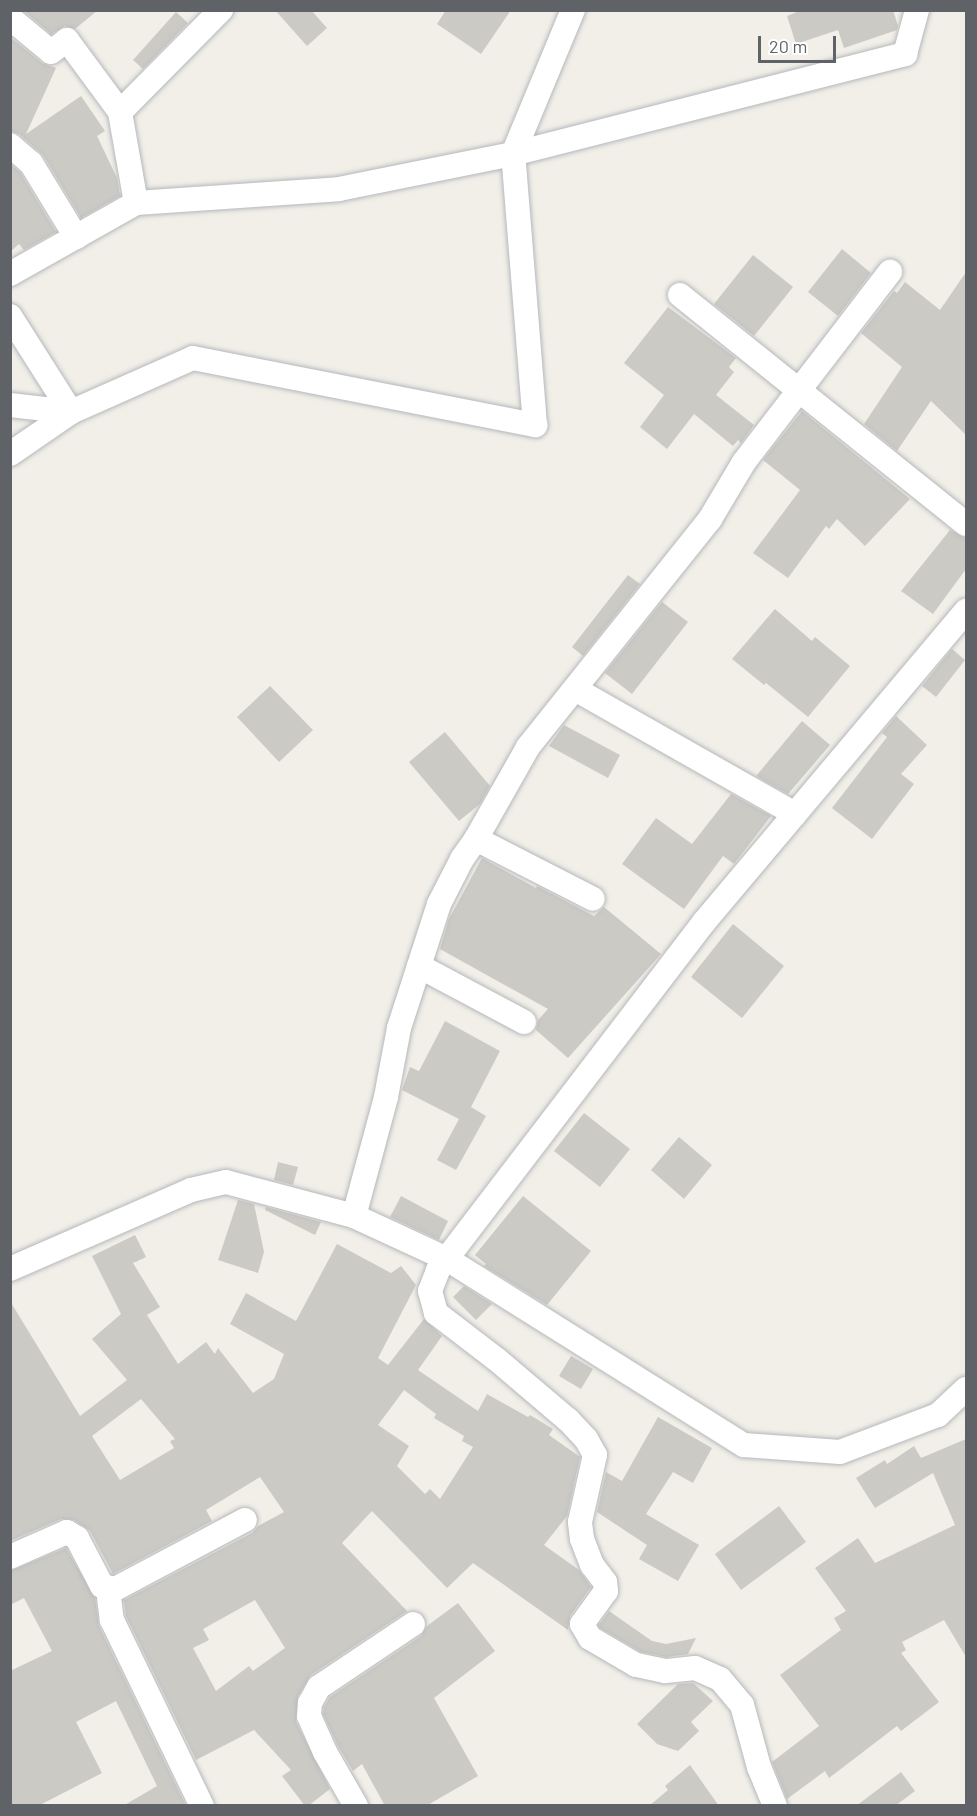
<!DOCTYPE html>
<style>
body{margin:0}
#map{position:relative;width:977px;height:1816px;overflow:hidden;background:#f1efe8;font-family:Barlow,sans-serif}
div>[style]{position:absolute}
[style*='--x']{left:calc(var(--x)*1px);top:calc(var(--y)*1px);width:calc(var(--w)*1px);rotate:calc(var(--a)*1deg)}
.building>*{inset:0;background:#cccac5}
.roads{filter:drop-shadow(0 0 2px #b5b8bc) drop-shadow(0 0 2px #b5b8bc)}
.minor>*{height:24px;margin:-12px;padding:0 12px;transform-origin:12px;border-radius:12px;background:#fff}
span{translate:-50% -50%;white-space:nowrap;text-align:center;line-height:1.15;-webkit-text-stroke:6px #fff;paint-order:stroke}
.frame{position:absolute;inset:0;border:12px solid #5f6368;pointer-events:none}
.scale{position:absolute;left:758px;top:36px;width:78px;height:27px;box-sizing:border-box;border:3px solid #5f6368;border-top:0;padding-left:8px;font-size:18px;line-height:21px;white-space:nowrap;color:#5f6368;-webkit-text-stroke:4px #fff;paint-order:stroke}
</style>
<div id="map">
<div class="building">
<i style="clip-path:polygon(23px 10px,98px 10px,75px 29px,65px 26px,51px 34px)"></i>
<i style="clip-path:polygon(275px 10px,311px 10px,327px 28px,307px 46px)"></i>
<i style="clip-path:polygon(446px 10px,511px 10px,481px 54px,437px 24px)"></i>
<i style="clip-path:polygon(802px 10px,893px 10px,898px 26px,897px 30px,844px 48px,838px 30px,796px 44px,787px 16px)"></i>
<i style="clip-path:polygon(176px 12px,188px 23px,143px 69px,133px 60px)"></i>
<i style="clip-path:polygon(10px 37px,42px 63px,56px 68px,26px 134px,81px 96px,105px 131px,97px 136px,117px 178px,120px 196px,81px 218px,43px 155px,19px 134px,10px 131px)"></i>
<i style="clip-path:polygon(10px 164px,20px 172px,56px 232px,24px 250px,19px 244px,10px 252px)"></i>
<i style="clip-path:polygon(842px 249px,871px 273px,838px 316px,808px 292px)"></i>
<i style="clip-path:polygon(753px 255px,793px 287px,754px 336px,714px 304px)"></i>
<i style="clip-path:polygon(966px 272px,966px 435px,931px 401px,897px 451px,864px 424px,902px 367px,861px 333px,894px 291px,897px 293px,905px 282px,940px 310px)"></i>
<i style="clip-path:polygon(668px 307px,736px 358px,729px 367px,734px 372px,716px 395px,754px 425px,741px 443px,738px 440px,733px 446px,694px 414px,667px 449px,640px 427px,664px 395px,624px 363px)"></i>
<i style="clip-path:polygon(802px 411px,910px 499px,865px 546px,837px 519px,829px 529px,826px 526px,788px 578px,753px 553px,800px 490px,763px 460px)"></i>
<i style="clip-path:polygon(950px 530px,966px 538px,966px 569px,933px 614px,901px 591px)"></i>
<i style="clip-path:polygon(628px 575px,640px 584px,583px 656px,572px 647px)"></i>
<i style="clip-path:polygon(662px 602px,688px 622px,632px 694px,605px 673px)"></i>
<i style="clip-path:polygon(775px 609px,812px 641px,815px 637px,850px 666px,808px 717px,766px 683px,764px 685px,732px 659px)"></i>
<i style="clip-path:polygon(952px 649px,965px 660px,936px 697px,922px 686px)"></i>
<i style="clip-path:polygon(270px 686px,313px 730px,279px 762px,237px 717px)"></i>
<i style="clip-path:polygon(896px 716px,927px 745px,901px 774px,914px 784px,872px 839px,832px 808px,887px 737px,882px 733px)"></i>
<i style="clip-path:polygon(802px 721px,830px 745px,788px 794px,756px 776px)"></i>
<i style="clip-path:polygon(564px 725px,620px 755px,608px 778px,549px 746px)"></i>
<i style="clip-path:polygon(445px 732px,490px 786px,480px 804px,459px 821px,409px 762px)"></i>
<i style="clip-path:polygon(731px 794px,771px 816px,734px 864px,723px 856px,684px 909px,622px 864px,656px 818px,692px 844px)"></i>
<i style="clip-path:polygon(482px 858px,536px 888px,537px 886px,594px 916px,604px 907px,661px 954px,568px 1058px,536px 1030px,538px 1020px,548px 1009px,440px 949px,449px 919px)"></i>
<i style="clip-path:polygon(733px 924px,784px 966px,742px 1018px,691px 977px)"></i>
<i style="clip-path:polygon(445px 1021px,500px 1051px,471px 1107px,486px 1116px,456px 1170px,437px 1160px,459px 1119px,402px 1090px,410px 1067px,419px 1071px)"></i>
<i style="clip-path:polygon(584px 1113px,630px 1149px,600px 1187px,554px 1151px)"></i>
<i style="clip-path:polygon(679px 1137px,712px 1165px,684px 1199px,651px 1170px)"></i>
<i style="clip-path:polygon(278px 1162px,298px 1167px,293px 1185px,274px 1180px)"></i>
<i style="clip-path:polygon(401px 1196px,448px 1221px,439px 1240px,390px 1217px)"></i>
<i style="clip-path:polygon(523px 1196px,591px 1251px,547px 1305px,484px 1266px,486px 1264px,475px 1255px)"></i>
<i style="clip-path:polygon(238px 1200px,254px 1204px,264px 1252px,258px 1273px,218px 1260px)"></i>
<i style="clip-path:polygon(266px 1207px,321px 1222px,315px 1235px,265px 1210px)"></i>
<i style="clip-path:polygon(evenodd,135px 1235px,146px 1257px,133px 1263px,160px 1307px,147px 1315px,178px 1364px,206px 1342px,215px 1354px,218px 1348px,253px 1393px,274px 1379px,284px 1354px,230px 1324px,246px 1293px,296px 1321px,337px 1244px,391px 1273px,401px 1266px,416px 1285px,378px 1358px,388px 1365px,424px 1319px,442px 1336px,418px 1370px,478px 1411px,487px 1394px,528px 1417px,530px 1415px,553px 1429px,549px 1435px,580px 1457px,567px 1516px,544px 1545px,579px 1570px,591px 1587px,570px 1616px,568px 1630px,473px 1563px,447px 1588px,372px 1511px,342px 1543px,407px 1611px,311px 1675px,298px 1696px,296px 1722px,330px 1789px,308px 1806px,305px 1806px,282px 1776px,291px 1770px,254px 1730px,196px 1760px,126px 1616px,124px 1600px,252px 1533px,258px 1526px,284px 1512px,260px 1477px,206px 1510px,212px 1521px,113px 1574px,90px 1531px,74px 1520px,61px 1519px,10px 1541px,10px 1301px,80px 1416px,127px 1380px,92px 1339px,121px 1314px,92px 1256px,135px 1235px,404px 1390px,436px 1414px,434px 1418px,464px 1436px,462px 1441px,473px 1447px,440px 1499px,430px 1489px,425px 1494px,397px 1466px,409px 1446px,378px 1425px,404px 1390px,135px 1235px,141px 1399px,175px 1439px,170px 1441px,174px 1448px,120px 1480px,92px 1436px,141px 1399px,135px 1235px,255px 1600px,285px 1648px,253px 1671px,249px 1666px,216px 1691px,193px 1648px,209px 1640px,203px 1629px,255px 1600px)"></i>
<i style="clip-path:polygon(464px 1286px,492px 1304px,476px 1320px,453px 1297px)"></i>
<i style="clip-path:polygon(571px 1356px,593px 1369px,581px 1389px,559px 1376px)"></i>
<i style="clip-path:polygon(658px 1417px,712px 1448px,693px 1483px,673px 1472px,646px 1514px,699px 1545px,678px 1581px,639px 1559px,647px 1545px,597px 1512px,606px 1472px,622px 1481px)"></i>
<i style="clip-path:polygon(966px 1439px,966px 1657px,944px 1620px,902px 1642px,906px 1650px,901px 1653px,939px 1702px,901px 1731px,897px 1726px,829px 1778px,825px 1771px,787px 1799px,772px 1762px,819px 1726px,780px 1675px,841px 1630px,834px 1618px,846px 1611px,815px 1568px,858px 1538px,875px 1563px,955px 1525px,933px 1473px,875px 1508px,856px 1478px,885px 1460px,887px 1464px,914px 1446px,921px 1458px)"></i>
<i style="clip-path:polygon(779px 1506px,806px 1542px,741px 1590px,715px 1554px)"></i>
<i style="clip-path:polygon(66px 1548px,95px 1598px,99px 1626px,186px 1806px,123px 1806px,157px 1786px,116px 1701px,76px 1722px,102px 1773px,38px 1806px,10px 1806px,10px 1671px,52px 1651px,24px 1598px,10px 1605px,10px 1571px)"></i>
<i style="clip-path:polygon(458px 1603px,495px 1651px,434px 1698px,478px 1776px,426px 1806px,385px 1806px,362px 1764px,353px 1771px,338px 1746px,323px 1714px,324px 1707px,330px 1697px,421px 1636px,427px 1626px)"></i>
<i style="clip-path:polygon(609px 1611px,652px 1641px,666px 1644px,696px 1638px,688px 1654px,666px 1657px,641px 1652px,600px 1628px,599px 1625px)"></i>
<i style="clip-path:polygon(693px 1683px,713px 1701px,691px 1722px,699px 1731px,678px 1751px,657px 1744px,637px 1724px,678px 1684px)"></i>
<i style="clip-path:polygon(690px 1765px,719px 1806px,649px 1806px,668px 1790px,665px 1786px)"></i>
<i style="clip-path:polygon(901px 1772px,915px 1791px,895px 1806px,856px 1806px)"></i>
</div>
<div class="roads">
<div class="minor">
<i style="--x:10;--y:18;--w:53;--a:39.7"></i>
<i style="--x:51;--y:52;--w:20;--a:-37"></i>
<i style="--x:67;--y:40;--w:89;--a:53.6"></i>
<i style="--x:10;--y:145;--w:28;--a:41"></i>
<i style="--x:31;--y:163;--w:87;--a:58.7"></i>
<i style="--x:136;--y:203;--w:92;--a:-100"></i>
<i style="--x:120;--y:112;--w:144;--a:-45.3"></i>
<i style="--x:10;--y:274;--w:145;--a:-29.4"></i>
<i style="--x:136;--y:203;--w:203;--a:-3.9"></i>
<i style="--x:339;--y:189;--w:177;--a:-11.4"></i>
<i style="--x:513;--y:154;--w:405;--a:-14.3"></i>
<i style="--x:905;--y:54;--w:46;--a:-74.7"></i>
<i style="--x:680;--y:295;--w:366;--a:38.7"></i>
<i style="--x:10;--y:316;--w:114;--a:57.6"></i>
<i style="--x:10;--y:405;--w:61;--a:6.5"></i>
<i style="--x:10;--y:454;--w:74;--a:-34.5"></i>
<i style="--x:71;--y:412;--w:133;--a:-23.9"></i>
<i style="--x:193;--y:358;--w:349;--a:11.1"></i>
<i style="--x:535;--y:425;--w:272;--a:-94.6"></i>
<i style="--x:513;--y:154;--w:156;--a:-67.4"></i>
<i style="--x:575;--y:689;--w:253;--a:29.6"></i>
<i style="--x:476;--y:839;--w:131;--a:27.1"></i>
<i style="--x:419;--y:966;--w:119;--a:28.1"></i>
<i style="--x:354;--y:1216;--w:123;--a:-74.9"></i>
<i style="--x:386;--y:1097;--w:70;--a:-79.3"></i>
<i style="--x:399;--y:1028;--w:130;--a:-72.1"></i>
<i style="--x:439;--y:904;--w:51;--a:-62.9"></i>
<i style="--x:462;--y:859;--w:24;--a:-55"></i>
<i style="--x:476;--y:839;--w:106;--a:-60.5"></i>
<i style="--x:528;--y:747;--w:292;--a:-51.4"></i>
<i style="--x:710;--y:519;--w:66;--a:-59.2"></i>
<i style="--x:744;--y:462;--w:240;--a:-52.5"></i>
<i style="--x:10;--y:1269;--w:197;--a:-23.6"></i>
<i style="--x:191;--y:1190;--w:36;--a:-13"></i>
<i style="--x:226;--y:1182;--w:132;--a:14.9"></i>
<i style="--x:354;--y:1216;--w:102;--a:24.8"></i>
<i style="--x:447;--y:1259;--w:350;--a:32.1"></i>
<i style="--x:744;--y:1445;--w:96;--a:4.2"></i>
<i style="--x:840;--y:1452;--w:105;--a:-20.7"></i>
<i style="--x:938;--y:1415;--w:38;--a:-43"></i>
<i style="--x:10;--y:1557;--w:62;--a:-23.7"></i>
<i style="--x:67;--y:1532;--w:12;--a:31"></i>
<i style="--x:77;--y:1538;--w:54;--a:62.5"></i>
<i style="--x:102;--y:1586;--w:13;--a:13"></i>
<i style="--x:115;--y:1589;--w:147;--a:-28"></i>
<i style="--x:108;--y:1589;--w:31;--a:83"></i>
<i style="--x:112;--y:1620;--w:207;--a:64.2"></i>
<i style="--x:356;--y:1806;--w:62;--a:-119.9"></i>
<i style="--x:325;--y:1752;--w:39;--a:-114"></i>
<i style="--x:309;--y:1716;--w:13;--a:-86"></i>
<i style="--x:310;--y:1703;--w:18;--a:-61"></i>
<i style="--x:319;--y:1687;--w:113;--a:-33.8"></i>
<i style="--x:775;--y:1806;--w:42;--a:-112.3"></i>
<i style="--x:759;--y:1767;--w:64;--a:-105.3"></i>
<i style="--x:742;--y:1705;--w:34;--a:-130"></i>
<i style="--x:720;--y:1679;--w:27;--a:-156"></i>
<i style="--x:695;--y:1668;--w:30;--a:174"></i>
<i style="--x:665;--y:1671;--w:30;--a:-168"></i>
<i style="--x:636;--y:1665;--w:53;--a:-149.6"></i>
<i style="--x:590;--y:1638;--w:16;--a:-120"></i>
<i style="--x:582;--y:1624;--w:41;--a:-54"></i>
<i style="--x:606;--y:1591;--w:9;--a:-96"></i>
<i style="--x:605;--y:1582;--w:21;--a:-127"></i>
<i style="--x:592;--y:1565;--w:28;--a:-111"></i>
<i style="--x:582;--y:1539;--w:17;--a:-97"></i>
<i style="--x:580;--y:1522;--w:69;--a:-77.4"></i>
<i style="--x:595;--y:1455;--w:18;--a:-119"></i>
<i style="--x:586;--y:1439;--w:26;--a:-133"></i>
<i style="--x:568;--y:1420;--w:94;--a:-139.7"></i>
<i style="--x:496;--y:1359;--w:76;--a:-142.5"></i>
<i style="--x:436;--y:1313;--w:23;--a:-105"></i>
<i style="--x:430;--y:1291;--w:22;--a:-69"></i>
<i style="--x:438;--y:1270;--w:438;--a:-52.6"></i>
<i style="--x:704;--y:922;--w:407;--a:-49.9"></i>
</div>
</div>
<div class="frame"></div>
<div class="scale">20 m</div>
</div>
